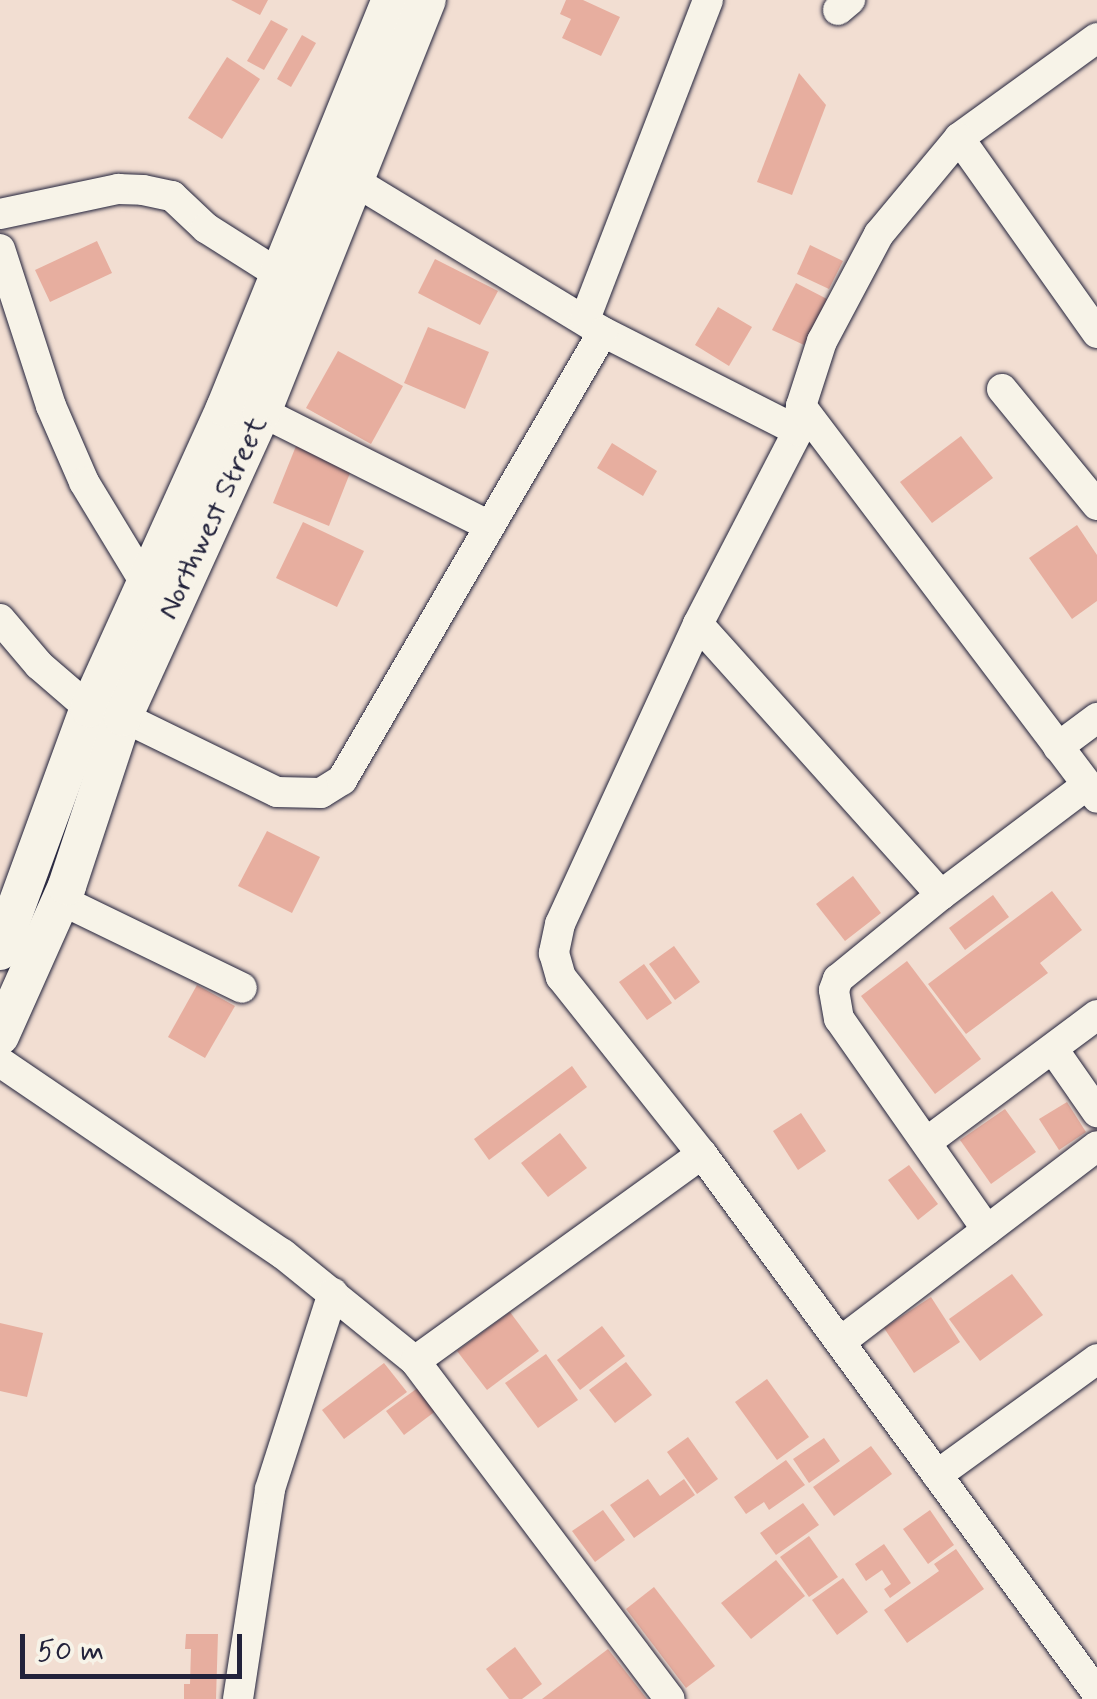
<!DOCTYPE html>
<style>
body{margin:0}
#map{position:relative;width:1097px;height:1699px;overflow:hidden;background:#f2ded2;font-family:Mynerve,sans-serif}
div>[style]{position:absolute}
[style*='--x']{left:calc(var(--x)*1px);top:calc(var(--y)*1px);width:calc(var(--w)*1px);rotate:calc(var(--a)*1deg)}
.building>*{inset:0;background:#e7ae9f}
.roads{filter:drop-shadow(0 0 2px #22223b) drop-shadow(0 0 2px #22223b)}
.minor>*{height:30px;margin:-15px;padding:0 15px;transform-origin:15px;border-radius:15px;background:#f7f3e8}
.major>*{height:38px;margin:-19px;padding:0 19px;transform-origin:19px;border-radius:19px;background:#f7f3e8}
span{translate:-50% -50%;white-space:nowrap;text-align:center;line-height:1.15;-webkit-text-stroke:8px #f7f3e8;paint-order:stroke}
.street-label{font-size:30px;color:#22223b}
.scale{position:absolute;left:20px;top:1634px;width:222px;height:45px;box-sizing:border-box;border:5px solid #22223b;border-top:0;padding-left:12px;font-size:30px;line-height:35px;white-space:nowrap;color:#22223b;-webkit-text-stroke:8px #f7f3e8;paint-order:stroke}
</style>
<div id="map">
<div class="building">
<i style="clip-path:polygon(231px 0,268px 0,260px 15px)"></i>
<i style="clip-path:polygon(566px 0,583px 0,620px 17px,601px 56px,562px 38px,571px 19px,560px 14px)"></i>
<i style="clip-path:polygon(271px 20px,288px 29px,264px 70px,247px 61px)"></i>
<i style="clip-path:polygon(302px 35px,316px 43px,291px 87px,277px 79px)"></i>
<i style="clip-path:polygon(227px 57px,260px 79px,222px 139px,188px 118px)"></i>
<i style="clip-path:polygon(799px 73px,826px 105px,792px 195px,757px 182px)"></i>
<i style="clip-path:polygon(97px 241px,112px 273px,50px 302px,35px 270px)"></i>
<i style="clip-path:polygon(810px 245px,843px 261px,829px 289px,797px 274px)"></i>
<i style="clip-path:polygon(435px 259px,498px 291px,480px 325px,418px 293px)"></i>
<i style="clip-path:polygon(796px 283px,827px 299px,804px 345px,772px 330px)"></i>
<i style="clip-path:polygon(718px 307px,752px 327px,729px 366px,695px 345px)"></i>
<i style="clip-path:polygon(428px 327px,489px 352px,465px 409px,404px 383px)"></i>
<i style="clip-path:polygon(338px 351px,403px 386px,371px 444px,306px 408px)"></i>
<i style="clip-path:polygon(961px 436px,993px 478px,932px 523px,900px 482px)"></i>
<i style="clip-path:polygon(612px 443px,657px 471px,643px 496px,597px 468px)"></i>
<i style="clip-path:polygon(296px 446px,352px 468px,329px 526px,273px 503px)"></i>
<i style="clip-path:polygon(303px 522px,364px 551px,337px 607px,276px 578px)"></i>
<i style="clip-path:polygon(1077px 525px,1097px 555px,1097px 601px,1072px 619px,1029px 558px)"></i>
<i style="clip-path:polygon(267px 831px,320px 857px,292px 913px,238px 886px)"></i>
<i style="clip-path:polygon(853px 876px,881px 913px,845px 941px,816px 904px)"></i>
<i style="clip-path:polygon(1052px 891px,1082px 930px,1040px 963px,1048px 973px,966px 1034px,928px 984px)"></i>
<i style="clip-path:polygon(993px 895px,1009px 917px,965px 950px,949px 928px)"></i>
<i style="clip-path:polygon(674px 946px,700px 982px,675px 1000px,649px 964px)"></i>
<i style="clip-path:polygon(907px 961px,981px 1059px,935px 1094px,861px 996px)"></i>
<i style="clip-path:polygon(644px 964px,672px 1003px,647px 1020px,619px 982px)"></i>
<i style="clip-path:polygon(197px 985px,235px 1006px,205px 1058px,168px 1037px)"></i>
<i style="clip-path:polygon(572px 1066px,587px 1087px,489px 1160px,474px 1139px)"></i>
<i style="clip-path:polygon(1067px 1102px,1086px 1132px,1059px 1150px,1039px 1119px)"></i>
<i style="clip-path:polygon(1005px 1109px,1036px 1152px,991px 1184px,960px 1140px)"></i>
<i style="clip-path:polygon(801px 1113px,826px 1151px,798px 1170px,773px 1131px)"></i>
<i style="clip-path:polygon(560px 1133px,587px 1168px,548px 1197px,521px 1163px)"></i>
<i style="clip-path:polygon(909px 1165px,938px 1204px,918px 1220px,888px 1180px)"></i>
<i style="clip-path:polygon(1012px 1274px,1043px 1315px,980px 1361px,949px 1319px)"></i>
<i style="clip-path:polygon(931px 1297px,960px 1342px,914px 1373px,884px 1328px)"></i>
<i style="clip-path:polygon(510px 1312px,539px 1351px,487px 1390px,457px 1351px)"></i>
<i style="clip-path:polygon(0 1323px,43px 1333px,27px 1397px,0 1391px)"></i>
<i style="clip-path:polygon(602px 1326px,625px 1356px,580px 1390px,557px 1360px)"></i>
<i style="clip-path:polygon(546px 1354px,578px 1400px,538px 1428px,505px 1383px)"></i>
<i style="clip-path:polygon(626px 1362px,652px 1395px,615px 1423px,589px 1390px)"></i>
<i style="clip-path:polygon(384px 1363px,407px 1392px,344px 1439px,322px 1410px)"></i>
<i style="clip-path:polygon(767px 1379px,809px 1437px,777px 1460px,735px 1402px)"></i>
<i style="clip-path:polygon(423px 1384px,441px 1407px,404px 1435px,386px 1411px)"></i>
<i style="clip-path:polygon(688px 1437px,718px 1479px,697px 1494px,667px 1452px)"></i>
<i style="clip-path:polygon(824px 1438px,840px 1461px,809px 1483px,793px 1459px)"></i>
<i style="clip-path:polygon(871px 1446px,892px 1474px,834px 1516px,813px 1487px)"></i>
<i style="clip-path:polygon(786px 1460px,805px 1485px,769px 1510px,764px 1502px,746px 1514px,734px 1497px)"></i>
<i style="clip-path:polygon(648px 1479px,660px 1496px,684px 1479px,695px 1495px,634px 1538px,610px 1505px)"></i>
<i style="clip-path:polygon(803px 1503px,819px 1525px,776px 1555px,760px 1533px)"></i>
<i style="clip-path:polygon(603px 1510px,625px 1540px,595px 1562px,572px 1531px)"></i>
<i style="clip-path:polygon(930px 1510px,954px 1545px,928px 1564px,903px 1529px)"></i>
<i style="clip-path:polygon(809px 1536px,838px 1577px,809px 1597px,780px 1557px)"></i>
<i style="clip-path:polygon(884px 1544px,911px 1583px,890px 1598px,884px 1589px,891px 1584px,882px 1570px,866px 1581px,855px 1564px)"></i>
<i style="clip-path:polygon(956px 1549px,984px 1589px,907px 1643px,884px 1610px,939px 1571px,934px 1564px)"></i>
<i style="clip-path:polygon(776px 1560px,805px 1596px,751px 1639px,721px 1603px)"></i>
<i style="clip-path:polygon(843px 1578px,868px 1612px,837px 1635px,812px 1600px)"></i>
<i style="clip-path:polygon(654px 1587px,715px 1666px,686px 1688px,626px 1609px)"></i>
<i style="clip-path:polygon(186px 1634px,218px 1634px,216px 1699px,184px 1699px,184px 1684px,190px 1684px,191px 1649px,185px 1649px)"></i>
<i style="clip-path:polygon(515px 1647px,542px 1684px,522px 1699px,509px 1699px,486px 1669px)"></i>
<i style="clip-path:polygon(608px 1649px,647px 1699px,542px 1699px)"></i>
</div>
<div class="roads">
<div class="minor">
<i style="--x:838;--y:10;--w:16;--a:-40"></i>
<i style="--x:1097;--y:38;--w:170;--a:144.1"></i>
<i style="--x:959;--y:138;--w:125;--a:129.8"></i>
<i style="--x:879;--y:234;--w:121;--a:118"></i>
<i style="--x:822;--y:341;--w:68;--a:107.9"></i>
<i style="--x:801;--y:406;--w:25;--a:97"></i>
<i style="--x:798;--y:431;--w:217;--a:117.4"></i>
<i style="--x:698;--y:624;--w:330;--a:114.7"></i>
<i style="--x:560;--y:924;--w:30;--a:102"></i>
<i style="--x:554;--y:953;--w:25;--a:74"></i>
<i style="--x:561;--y:977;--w:226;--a:51.5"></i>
<i style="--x:702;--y:1154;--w:668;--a:53.76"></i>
<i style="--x:959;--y:138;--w:239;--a:54.7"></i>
<i style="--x:356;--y:182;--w:289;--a:31.3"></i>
<i style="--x:603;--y:332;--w:219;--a:26.9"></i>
<i style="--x:0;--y:214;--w:121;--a:-12"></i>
<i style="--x:118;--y:189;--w:25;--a:2"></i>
<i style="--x:143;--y:190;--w:30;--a:12"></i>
<i style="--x:172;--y:196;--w:47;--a:43.3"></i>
<i style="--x:206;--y:228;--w:88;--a:32.4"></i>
<i style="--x:0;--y:249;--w:165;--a:72"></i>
<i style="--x:51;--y:406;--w:83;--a:66.5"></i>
<i style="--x:84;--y:482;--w:116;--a:58.8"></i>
<i style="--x:585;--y:319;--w:342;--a:-68.9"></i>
<i style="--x:1002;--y:389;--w:150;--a:50.7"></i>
<i style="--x:801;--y:406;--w:491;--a:52.9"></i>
<i style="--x:262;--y:412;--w:253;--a:26.6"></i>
<i style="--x:0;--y:619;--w:60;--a:49.7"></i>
<i style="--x:39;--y:665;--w:66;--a:40.7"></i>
<i style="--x:698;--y:624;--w:364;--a:48.1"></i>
<i style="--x:123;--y:717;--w:171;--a:26"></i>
<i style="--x:277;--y:792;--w:44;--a:1.3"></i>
<i style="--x:321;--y:793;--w:25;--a:-32"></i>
<i style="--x:342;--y:780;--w:518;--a:-59.78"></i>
<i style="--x:1058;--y:747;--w:49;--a:-36.6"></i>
<i style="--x:61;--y:900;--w:201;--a:25.9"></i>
<i style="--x:1053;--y:1049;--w:77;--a:55.1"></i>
<i style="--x:0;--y:1062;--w:342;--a:34.2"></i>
<i style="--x:283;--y:1254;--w:170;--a:39"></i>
<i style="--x:415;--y:1361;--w:423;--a:53"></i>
<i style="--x:928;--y:1141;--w:211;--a:-36.7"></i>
<i style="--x:987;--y:1230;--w:258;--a:-125"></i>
<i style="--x:839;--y:1019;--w:29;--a:-100"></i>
<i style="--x:834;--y:990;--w:12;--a:-70"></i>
<i style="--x:838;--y:979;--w:133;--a:-39.2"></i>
<i style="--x:941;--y:895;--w:183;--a:-37"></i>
<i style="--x:840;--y:1342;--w:323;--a:-37.3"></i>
<i style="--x:415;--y:1361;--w:354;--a:-35.8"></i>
<i style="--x:937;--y:1475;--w:198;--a:-35.9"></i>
<i style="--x:238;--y:1699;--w:212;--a:-81.3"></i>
<i style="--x:270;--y:1489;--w:206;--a:-72.2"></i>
</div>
<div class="major">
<i style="--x:0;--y:951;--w:259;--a:-69.9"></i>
<i style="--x:89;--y:708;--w:329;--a:-65.6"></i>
<i style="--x:225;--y:408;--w:440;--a:-67.9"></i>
<i style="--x:0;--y:1036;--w:164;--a:-65.9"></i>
<i style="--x:67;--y:886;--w:178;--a:-71.7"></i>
<i style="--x:123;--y:717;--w:335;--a:-65.5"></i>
<i style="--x:262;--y:412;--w:444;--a:-68.2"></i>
</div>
</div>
<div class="street-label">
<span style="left:213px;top:518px;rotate:-65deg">Northwest Street</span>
</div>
<div class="scale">50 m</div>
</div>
